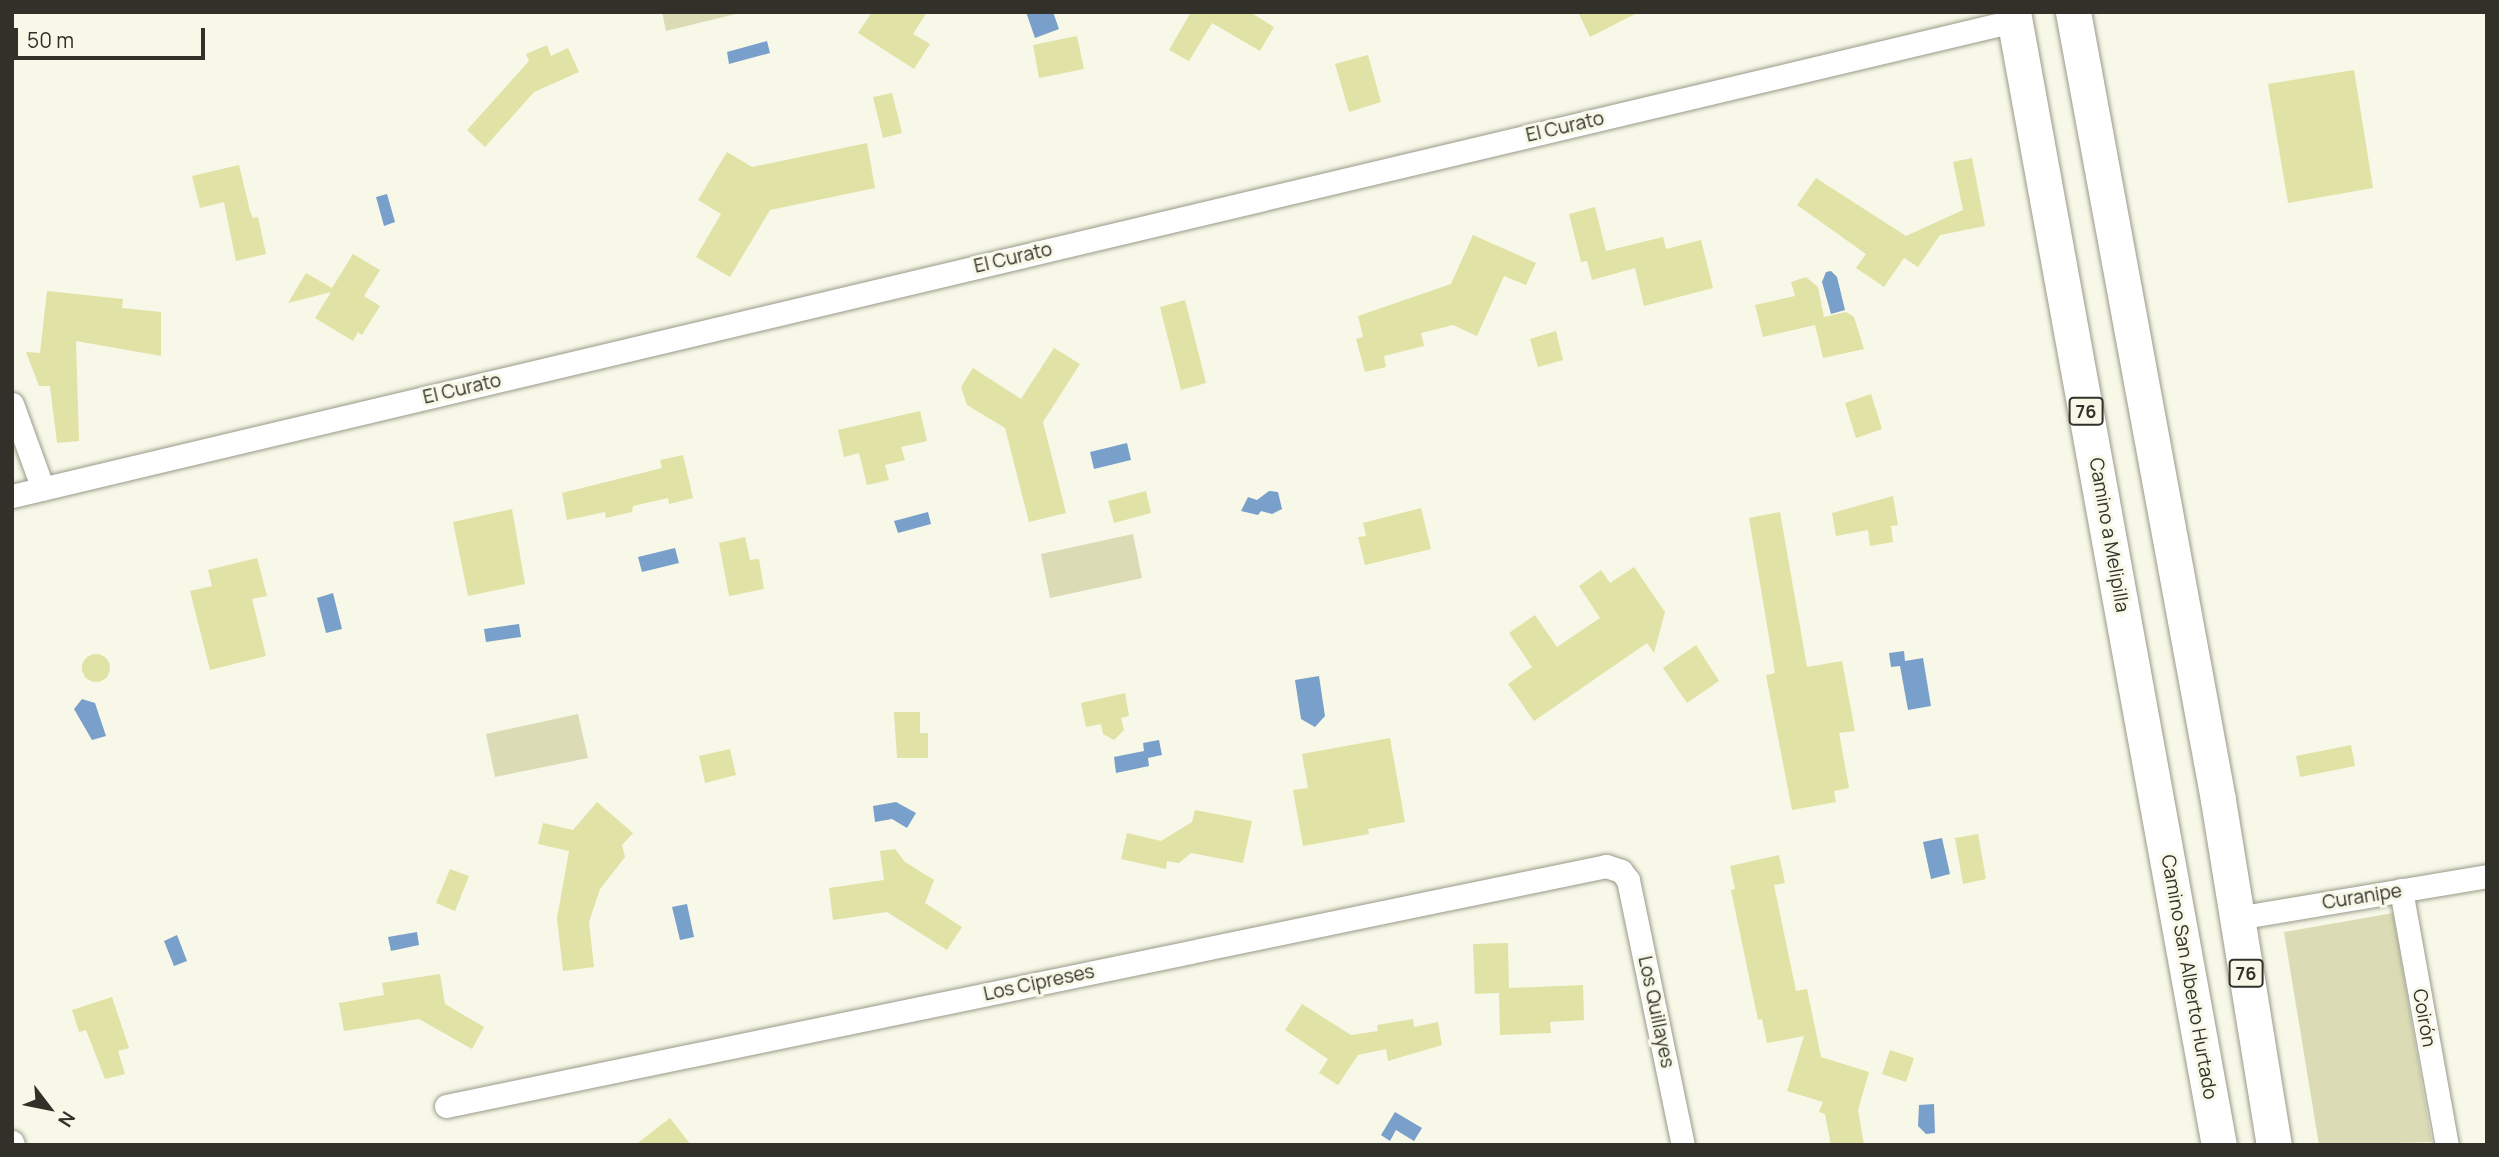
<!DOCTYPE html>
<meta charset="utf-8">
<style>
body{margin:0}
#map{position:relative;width:2499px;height:1157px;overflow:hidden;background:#f7f8e7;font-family:Manrope,sans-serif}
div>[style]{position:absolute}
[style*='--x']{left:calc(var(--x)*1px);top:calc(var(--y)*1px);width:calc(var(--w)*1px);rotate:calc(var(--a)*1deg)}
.green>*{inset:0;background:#dbdcb6}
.water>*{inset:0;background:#799fcb}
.building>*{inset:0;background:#e1e2a6}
.round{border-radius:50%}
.roads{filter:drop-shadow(0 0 2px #999a8a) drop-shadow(0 0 2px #999a8a)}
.street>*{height:23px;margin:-11.5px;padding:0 11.5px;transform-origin:11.5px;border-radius:11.5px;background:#fff}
.primary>*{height:35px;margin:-17.5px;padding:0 17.5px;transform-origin:17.5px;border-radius:17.5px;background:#fff}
span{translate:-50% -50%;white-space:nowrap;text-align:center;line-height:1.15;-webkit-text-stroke:6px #f7f8e7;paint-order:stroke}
.shield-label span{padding:2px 5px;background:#f7f8e7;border:2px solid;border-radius:5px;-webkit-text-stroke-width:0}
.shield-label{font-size:18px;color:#31312a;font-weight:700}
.street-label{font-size:19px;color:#31312a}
.frame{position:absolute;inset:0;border:14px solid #31312a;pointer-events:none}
.north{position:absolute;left:14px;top:1073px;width:70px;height:70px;-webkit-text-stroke:5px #f7f8e7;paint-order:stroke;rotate:122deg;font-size:19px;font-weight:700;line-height:28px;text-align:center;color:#31312a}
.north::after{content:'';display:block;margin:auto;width:24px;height:32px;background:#31312a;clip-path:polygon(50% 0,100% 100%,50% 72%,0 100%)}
.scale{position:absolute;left:14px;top:28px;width:191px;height:32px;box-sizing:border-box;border:4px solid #31312a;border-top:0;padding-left:9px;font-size:21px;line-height:24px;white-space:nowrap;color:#31312a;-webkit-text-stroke:5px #f7f8e7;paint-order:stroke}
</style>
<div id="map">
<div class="green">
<i style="clip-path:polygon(662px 12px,744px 12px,666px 31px)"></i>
<i style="clip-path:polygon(1133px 534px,1142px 578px,1050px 598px,1041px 554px)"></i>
<i style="clip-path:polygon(578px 714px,588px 758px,495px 777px,486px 734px)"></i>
<i style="clip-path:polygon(2393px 913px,2432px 1142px,2319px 1145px,2284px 932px)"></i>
</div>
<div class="water">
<i style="clip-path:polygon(1026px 12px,1053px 12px,1059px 29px,1035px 38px)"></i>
<i style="clip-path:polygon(767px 41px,770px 53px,729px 64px,727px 52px)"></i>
<i style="clip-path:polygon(387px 194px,395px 222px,384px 226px,376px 197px)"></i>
<i style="clip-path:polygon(1831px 271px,1837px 277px,1845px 310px,1831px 314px,1822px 282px,1826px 272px)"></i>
<i style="clip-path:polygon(1127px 443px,1131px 460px,1094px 469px,1090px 452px)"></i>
<i style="clip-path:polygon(1269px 491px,1278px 492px,1282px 509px,1272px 514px,1261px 511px,1258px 515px,1241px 511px,1248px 497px,1257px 500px)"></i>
<i style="clip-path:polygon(928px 512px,931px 524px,898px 533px,894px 521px)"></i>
<i style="clip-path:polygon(675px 548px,679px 563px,642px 572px,638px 557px)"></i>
<i style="clip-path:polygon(333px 593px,342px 629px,326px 633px,317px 598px)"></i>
<i style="clip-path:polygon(519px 624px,521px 637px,486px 642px,484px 629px)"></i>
<i style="clip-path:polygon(1904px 651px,1905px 661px,1923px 658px,1931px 706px,1908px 710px,1900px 666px,1891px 667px,1889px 653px)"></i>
<i style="clip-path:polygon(1319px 676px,1325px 716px,1315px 727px,1301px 719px,1295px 680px)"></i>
<i style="clip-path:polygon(82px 699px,95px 703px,106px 736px,92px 740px,74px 709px)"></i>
<i style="clip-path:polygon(1159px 740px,1162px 755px,1148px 758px,1149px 766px,1116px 773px,1114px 757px,1144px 751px,1143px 743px)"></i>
<i style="clip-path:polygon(896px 802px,916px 813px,907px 828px,892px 819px,875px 822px,873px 806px)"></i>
<i style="clip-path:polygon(1942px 838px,1950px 874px,1931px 879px,1923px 842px)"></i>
<i style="clip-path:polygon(687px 904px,694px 937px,680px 940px,672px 907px)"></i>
<i style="clip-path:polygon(417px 932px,419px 945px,391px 951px,388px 937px)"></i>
<i style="clip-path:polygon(177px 935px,187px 961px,174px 966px,164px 941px)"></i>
<i style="clip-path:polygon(1934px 1104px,1935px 1133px,1926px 1134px,1918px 1126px,1919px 1105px)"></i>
<i style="clip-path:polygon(1395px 1112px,1422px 1128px,1414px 1141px,1396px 1130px,1390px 1141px,1381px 1135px)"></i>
</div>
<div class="building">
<i style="clip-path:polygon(872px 12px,927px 12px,913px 34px,930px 44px,914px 69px,858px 33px)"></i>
<i style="clip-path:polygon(1191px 12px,1250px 12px,1274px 27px,1260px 51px,1212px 23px,1189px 61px,1169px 50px)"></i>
<i style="clip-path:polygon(1578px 12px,1639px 12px,1590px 37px)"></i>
<i style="clip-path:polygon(1077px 36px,1084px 69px,1039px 78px,1033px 45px)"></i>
<i style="clip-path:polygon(547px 45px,551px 56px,568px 48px,579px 72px,534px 92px,485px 147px,467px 130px,529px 61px,526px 54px)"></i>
<i style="clip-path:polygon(1368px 55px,1381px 102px,1349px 112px,1335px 64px)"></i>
<i style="clip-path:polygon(2354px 70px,2373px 188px,2288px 203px,2268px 84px)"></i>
<i style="clip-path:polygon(892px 93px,902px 133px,883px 138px,873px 97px)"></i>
<i style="clip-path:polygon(867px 143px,875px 188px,770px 210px,730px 277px,696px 257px,721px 214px,698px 200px,727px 152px,752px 167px)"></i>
<i style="clip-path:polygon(1972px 158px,1985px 226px,1940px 235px,1918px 267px,1904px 258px,1884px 287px,1856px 268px,1866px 254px,1797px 205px,1816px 178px,1906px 236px,1963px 210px,1953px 162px)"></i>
<i style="clip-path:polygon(239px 165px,250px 211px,253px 218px,258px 217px,266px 254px,236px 261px,224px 202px,200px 208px,192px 176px)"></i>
<i style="clip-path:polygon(1595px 207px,1606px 251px,1663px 237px,1666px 249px,1701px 240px,1713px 288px,1644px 306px,1635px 268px,1592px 280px,1587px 261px,1581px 262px,1569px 214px)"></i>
<i style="clip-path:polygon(1473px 235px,1536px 263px,1526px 285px,1504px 276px,1477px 336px,1453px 325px,1421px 333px,1424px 346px,1384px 356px,1386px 367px,1365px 372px,1356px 339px,1363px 337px,1358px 316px,1451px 284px)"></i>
<i style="clip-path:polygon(353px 254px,380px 270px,364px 296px,380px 306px,362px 335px,358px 332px,353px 341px,315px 318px,331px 292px,288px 303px,306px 273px,332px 288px)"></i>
<i style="clip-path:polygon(1806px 277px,1818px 287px,1824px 317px,1846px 312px,1854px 317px,1864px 349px,1823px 358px,1815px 325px,1763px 337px,1755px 305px,1795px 296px,1791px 282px)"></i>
<i style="clip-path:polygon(47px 291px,123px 299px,122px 308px,161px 312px,161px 356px,76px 341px,79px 441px,57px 443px,50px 386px,39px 386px,26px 352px,40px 353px)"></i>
<i style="clip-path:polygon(1185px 300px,1206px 383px,1181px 390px,1160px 307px)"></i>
<i style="clip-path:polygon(1556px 331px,1563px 360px,1538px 367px,1530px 339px)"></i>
<i style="clip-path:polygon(1054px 348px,1080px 364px,1043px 422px,1066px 513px,1029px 522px,1005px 428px,967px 405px,961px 387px,973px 368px,1021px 399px)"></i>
<i style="clip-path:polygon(1871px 394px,1882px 429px,1856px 438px,1845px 403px)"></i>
<i style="clip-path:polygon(920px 411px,927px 441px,901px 447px,905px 460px,885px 465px,889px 480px,867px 485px,859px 453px,844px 457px,838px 430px)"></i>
<i style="clip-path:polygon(683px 455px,693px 498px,669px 504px,668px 498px,633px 506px,632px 512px,606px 518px,605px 512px,567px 520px,562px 493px,662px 468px,660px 460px)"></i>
<i style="clip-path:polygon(1146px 491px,1151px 513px,1114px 523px,1108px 501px)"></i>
<i style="clip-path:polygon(1893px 496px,1898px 525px,1891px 526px,1893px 542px,1870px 546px,1868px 530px,1836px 536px,1832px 513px)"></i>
<i style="clip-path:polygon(1421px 508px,1431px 549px,1365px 565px,1358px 537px,1366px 536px,1363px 523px)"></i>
<i style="clip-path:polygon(512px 509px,525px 584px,468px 596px,453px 522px)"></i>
<i style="clip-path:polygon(1780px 512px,1807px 667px,1842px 661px,1855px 731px,1839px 733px,1849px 788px,1834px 791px,1836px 802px,1792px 810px,1766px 675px,1775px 673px,1749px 518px)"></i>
<i style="clip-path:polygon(745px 537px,750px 560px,759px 559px,764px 589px,729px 596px,719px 543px)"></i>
<i style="clip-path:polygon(257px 558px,267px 596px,252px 599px,266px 656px,210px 670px,190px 591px,212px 586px,208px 570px)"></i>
<i style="clip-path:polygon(1634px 567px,1665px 612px,1654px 653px,1647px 643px,1534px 721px,1508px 684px,1532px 667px,1509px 633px,1535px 615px,1557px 647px,1600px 618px,1579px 586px,1601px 570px,1610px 583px)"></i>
<i style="clip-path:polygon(1696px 645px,1719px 681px,1687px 703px,1663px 668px)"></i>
<i class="round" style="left:82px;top:654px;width:28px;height:28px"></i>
<i style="clip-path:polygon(1125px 693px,1129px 716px,1121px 718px,1124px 730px,1114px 740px,1103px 734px,1101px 724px,1086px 727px,1081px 703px)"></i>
<i style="clip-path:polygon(894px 712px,920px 712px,920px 733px,928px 733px,928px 758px,897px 758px)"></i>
<i style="clip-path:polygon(1390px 738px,1405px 822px,1368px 829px,1369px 834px,1303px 846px,1293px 790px,1308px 788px,1302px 754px)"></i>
<i style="clip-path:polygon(2351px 745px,2355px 766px,2300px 777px,2296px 756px)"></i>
<i style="clip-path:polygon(730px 749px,736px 775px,705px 783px,699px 756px)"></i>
<i style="clip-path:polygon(597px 802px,633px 833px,622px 845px,625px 857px,600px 889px,589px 922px,594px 967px,563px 971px,557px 918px,569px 851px,538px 844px,543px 823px,573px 830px)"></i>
<i style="clip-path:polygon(1195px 810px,1252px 821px,1243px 863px,1191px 853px,1179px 863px,1167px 861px,1166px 869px,1121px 859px,1127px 833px,1161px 841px,1192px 822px)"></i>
<i style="clip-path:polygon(1978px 834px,1986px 879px,1963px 884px,1955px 838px)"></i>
<i style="clip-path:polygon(895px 849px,905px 862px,934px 880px,925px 903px,962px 927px,947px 950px,887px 912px,833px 920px,829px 888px,884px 880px,880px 851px)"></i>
<i style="clip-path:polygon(1779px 855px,1785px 883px,1774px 885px,1796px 991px,1807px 989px,1821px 1057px,1869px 1072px,1858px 1110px,1864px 1145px,1831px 1145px,1825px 1114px,1819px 1112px,1823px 1102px,1787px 1091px,1804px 1036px,1767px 1043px,1762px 1019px,1758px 1020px,1731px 890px,1735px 889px,1730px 866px)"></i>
<i style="clip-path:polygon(450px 869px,469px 876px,455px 911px,436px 903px)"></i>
<i style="clip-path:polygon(1508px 943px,1509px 988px,1583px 985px,1584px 1020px,1550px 1022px,1551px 1033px,1500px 1035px,1499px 993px,1475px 994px,1473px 944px)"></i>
<i style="clip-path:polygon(440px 974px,445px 1004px,484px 1027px,472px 1049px,419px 1019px,344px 1031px,339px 1003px,384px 995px,382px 983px)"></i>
<i style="clip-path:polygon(112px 997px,129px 1048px,118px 1051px,125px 1074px,105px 1079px,86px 1030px,79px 1032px,72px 1010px)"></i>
<i style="clip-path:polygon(1302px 1004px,1351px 1035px,1378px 1031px,1377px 1025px,1413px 1019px,1414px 1027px,1438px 1022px,1442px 1045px,1388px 1061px,1386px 1049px,1358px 1055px,1338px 1085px,1319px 1073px,1328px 1059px,1285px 1030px)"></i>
<i style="clip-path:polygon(1890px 1050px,1914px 1058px,1906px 1082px,1882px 1074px)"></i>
<i style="clip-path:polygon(670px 1118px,691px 1145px,635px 1145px)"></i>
</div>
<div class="roads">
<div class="street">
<i style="--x:12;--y:404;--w:90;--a:70"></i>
<i style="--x:12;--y:496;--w:2058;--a:-13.35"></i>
<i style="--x:2401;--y:890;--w:259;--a:79.8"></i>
<i style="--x:2237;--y:918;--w:254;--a:-9.5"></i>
<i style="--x:446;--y:1106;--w:1185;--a:-11.69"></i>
<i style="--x:1606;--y:866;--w:16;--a:18"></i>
<i style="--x:1621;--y:871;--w:11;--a:52"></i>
<i style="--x:1628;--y:880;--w:271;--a:78.3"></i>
<i style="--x:12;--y:1142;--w:3;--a:72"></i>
</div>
<div class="primary">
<i style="--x:2013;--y:12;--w:1152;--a:79.7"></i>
<i style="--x:2073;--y:12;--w:801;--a:79.57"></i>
<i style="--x:2218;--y:800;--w:350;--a:80.8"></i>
</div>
</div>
<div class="shield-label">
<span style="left:2086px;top:411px">76</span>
<span style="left:2246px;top:973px">76</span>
</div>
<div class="street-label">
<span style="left:1565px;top:127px;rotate:-13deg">El Curato</span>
<span style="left:1013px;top:258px;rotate:-13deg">El Curato</span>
<span style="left:462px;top:389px;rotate:-13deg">El Curato</span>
<span style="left:2109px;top:535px;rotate:80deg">Camino a Melipilla</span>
<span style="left:2362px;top:897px;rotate:-9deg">Curanipe</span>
<span style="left:2189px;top:977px;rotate:80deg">Camino San Alberto Hurtado</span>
<span style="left:1039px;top:983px;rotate:-12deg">Los Cipreses</span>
<span style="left:1656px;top:1012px;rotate:78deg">Los Quillayes</span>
<span style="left:2424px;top:1018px;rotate:80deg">Coirón</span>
</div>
<div class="frame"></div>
<div class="north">N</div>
<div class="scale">50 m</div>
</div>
